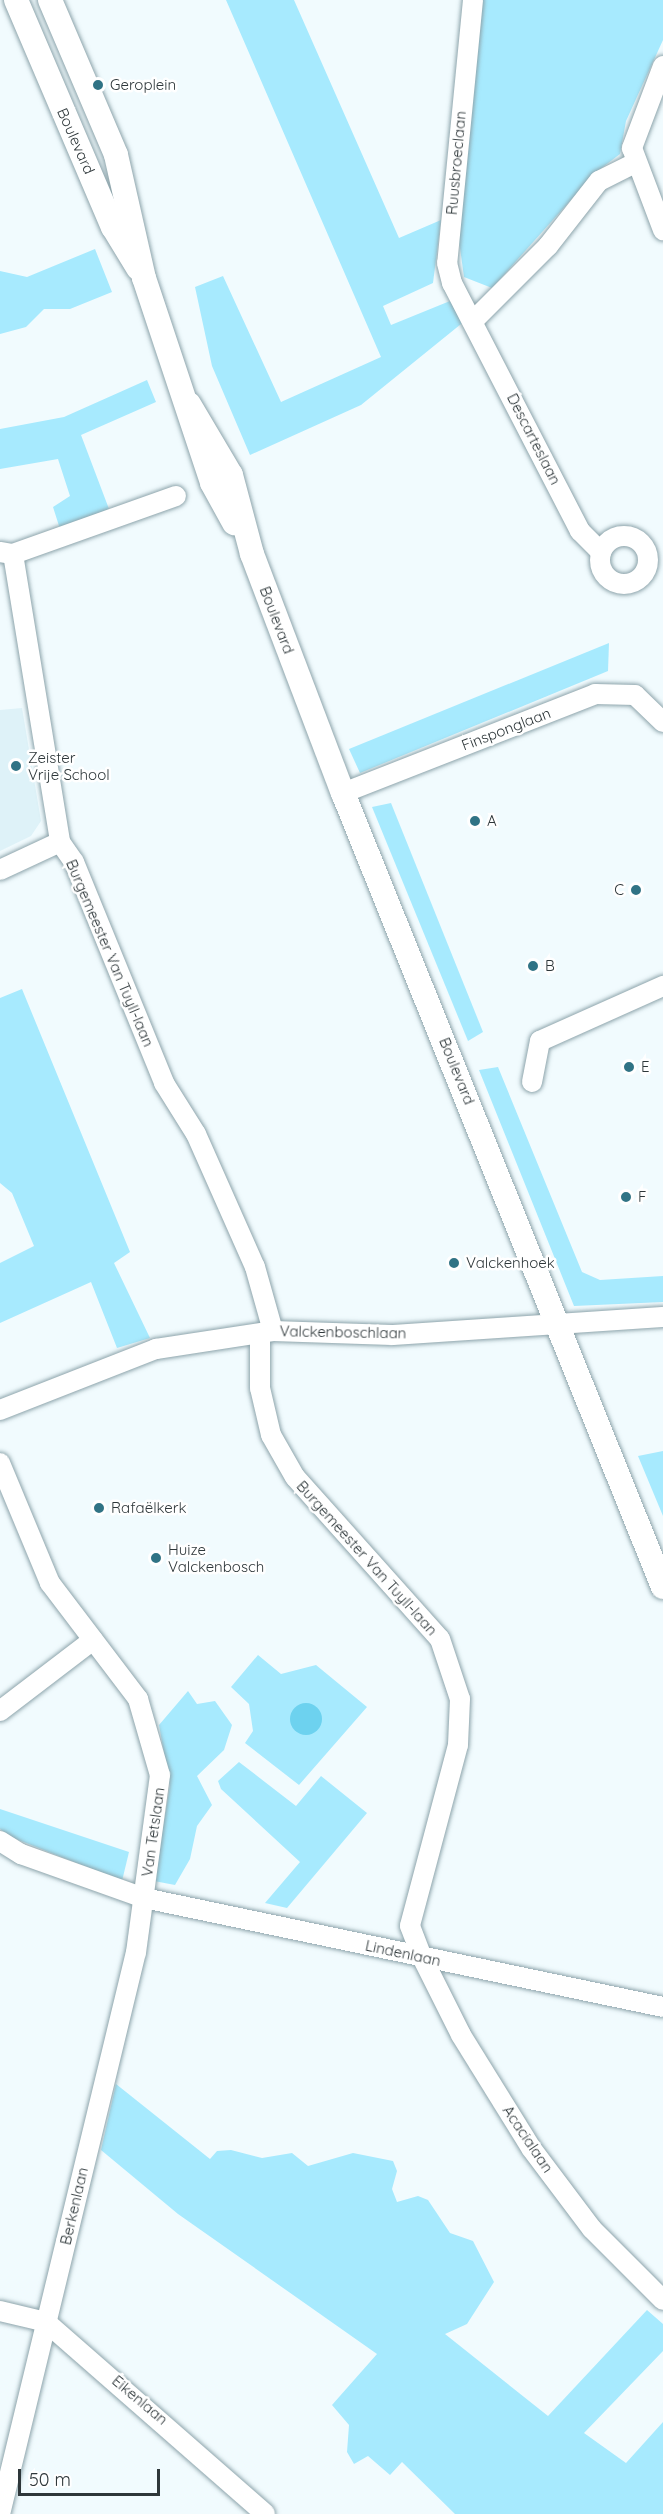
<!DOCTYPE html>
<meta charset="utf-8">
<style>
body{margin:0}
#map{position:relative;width:663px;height:2514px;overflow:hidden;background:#f1fbfe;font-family:Quicksand,sans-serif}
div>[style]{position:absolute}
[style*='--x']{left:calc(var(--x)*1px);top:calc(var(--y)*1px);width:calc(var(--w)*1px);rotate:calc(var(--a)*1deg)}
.built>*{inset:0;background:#def2f8}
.green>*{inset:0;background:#a7eafe}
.water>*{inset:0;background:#6dd2ef}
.round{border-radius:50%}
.roads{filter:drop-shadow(0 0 2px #8da4ab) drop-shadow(0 0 2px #8da4ab)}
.minor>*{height:20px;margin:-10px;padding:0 10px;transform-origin:10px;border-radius:10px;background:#fff}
.minor>.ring{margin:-10px;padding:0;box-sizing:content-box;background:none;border:20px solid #fff;border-radius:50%}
.tertiary>*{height:24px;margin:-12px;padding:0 12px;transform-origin:12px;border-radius:12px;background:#fff}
.dots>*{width:16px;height:16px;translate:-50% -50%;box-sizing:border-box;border:3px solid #fff;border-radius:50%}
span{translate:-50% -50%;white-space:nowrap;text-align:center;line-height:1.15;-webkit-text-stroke:5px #fff;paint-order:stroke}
.poi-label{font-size:15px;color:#2e373a}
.left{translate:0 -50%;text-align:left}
.right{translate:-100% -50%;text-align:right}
.street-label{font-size:15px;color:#2e373a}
.scale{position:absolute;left:18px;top:2469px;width:142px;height:27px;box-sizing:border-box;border:3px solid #2e373a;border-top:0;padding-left:8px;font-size:18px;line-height:21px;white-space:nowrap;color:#2e373a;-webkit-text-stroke:4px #fff;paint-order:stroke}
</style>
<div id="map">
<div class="built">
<i style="clip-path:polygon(22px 708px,41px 821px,31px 836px,0 851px,0 710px)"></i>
</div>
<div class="green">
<i style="clip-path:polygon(226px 0,294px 0,399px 238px,441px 220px,433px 283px,383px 306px,391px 325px,450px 301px,466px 320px,361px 405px,250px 455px,212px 366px,195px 287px,223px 276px,281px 402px,381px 357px)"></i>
<i style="clip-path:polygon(482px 0,663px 0,663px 40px,626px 121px,620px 154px,595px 173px,492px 288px,464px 277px,458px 233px)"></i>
<i style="clip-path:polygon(95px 249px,112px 292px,70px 309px,44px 309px,26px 327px,0 334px,0 271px,27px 277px)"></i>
<i style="clip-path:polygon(147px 380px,156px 402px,81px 435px,109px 509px,60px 529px,53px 507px,70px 496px,58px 459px,0 469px,0 429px,64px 417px)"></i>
<i style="clip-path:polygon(609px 643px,608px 671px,360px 773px,349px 749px)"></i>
<i style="clip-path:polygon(391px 803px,483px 1032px,468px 1041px,372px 807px)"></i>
<i style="clip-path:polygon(22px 989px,130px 1252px,114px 1263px,150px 1338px,117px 1348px,91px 1282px,0 1323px,0 1263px,34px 1246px,12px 1193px,0 1183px,0 998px)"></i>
<i style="clip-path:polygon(498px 1067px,582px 1272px,600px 1280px,663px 1276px,663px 1302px,574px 1306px,479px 1070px)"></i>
<i style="clip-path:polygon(663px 1451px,663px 1516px,638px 1456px)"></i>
<i style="clip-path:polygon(258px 1655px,281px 1674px,316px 1665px,367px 1707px,299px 1785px,245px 1743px,253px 1731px,249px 1704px,231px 1687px)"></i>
<i style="clip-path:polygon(188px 1691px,197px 1704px,215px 1701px,232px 1725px,224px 1750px,197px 1776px,212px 1805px,197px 1826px,190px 1859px,175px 1885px,154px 1881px,170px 1786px,159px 1725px)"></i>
<i style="clip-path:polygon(239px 1762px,296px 1806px,321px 1776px,367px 1813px,287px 1908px,265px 1903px,300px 1862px,221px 1789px,218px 1781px)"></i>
<i style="clip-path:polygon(0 1809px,129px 1852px,122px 1881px,11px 1837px,0 1829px)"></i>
<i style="clip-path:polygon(116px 2084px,210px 2159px,217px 2151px,231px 2150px,262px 2158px,292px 2153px,308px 2166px,353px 2153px,393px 2161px,397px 2171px,392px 2189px,397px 2202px,418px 2196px,428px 2200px,450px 2233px,473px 2241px,494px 2282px,467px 2324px,445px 2334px,548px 2416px,647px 2310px,663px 2324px,663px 2351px,584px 2433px,626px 2463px,663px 2422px,663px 2514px,455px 2514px,402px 2462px,390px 2475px,368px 2456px,354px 2464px,347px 2452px,349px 2425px,332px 2405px,377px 2354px,178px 2214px,101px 2150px)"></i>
</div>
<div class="water">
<i class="round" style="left:290px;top:1703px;width:32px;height:32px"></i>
</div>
<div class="roads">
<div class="minor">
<i style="--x:473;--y:0;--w:264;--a:95.6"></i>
<i style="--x:447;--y:263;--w:21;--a:76"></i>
<i style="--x:452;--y:283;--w:279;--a:62.7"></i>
<i style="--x:580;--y:531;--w:30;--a:45"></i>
<i style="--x:663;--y:66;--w:88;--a:110.7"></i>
<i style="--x:632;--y:148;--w:88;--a:69.3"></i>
<i style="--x:474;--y:320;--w:105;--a:-45"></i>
<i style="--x:548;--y:246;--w:83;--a:-51.9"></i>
<i style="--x:599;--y:181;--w:40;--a:-26.6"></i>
<i class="ring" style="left:600px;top:536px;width:28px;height:28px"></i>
<i style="--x:0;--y:552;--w:13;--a:9"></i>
<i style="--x:13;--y:554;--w:173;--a:-19.6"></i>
<i style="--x:13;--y:554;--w:292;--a:80.7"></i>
<i style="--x:60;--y:842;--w:24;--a:55"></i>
<i style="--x:74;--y:862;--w:239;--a:67.8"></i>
<i style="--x:164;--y:1083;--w:60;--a:57.9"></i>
<i style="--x:196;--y:1134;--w:145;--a:66.1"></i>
<i style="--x:255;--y:1267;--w:66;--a:74.3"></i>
<i style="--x:343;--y:793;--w:271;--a:-21.4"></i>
<i style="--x:595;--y:694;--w:40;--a:1.4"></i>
<i style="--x:635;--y:695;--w:39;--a:44"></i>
<i style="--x:0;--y:870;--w:66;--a:-25"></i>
<i style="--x:532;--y:1082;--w:42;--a:-79"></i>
<i style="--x:540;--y:1041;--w:135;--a:-24.1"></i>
<i style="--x:260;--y:1335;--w:53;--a:90"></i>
<i style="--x:260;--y:1388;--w:48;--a:76.8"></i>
<i style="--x:271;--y:1435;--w:48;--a:60.3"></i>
<i style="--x:295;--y:1477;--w:217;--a:48.2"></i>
<i style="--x:440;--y:1639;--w:63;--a:71.6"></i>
<i style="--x:460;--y:1699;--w:46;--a:92.5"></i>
<i style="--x:458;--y:1745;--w:187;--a:104.9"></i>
<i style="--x:410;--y:1926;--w:33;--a:69"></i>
<i style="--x:422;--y:1957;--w:87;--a:63.4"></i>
<i style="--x:461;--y:2035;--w:133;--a:58.2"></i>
<i style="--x:531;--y:2148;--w:101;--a:53"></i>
<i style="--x:592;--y:2229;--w:100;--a:45"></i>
<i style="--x:0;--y:1410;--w:168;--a:-21.4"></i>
<i style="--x:156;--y:1349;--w:118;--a:-8.7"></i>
<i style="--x:273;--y:1331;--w:119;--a:1.9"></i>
<i style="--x:392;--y:1335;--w:272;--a:-3.8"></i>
<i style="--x:0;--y:1463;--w:130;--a:67.4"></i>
<i style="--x:50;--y:1583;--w:146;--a:52.8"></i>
<i style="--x:138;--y:1699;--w:79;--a:73.9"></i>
<i style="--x:160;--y:1775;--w:179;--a:97.7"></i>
<i style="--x:136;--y:1952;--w:578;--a:103.6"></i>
<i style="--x:0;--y:1711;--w:117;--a:-37.4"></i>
<i style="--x:0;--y:1841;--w:25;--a:32"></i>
<i style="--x:21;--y:1854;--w:131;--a:19.7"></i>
<i style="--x:144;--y:1898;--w:530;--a:11.86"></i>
<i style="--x:0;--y:2311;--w:47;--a:13.4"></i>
<i style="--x:46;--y:2322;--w:291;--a:41.2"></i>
</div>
<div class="tertiary">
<i style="--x:16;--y:0;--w:247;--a:66.9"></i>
<i style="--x:113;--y:227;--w:48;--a:58.6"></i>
<i style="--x:50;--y:0;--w:168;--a:66.9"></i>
<i style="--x:116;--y:155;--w:126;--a:77.2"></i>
<i style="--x:144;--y:278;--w:216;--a:71.6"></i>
<i style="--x:212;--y:483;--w:46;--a:61.2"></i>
<i style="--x:189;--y:404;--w:82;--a:59.4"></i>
<i style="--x:231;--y:475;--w:82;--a:75.1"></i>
<i style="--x:252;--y:554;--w:256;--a:69.2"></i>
<i style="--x:343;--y:793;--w:856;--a:68.05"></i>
</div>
</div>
<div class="dots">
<i style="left:98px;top:85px;background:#307385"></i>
<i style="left:16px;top:766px;background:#307385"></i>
<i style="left:475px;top:821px;background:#307385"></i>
<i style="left:636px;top:890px;background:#307385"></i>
<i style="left:533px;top:966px;background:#307385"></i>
<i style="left:629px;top:1067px;background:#307385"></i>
<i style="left:626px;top:1197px;background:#307385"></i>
<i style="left:454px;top:1263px;background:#307385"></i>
<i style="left:99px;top:1508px;background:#307385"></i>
<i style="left:156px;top:1558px;background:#307385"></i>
</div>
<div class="poi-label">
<span class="left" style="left:110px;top:85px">Geroplein</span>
<span class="left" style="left:28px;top:766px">Zeister<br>Vrije School</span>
<span class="left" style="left:487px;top:821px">A</span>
<span class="right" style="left:624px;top:890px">C</span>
<span class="left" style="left:545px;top:966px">B</span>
<span class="left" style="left:641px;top:1067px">E</span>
<span class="left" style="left:638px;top:1197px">F</span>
<span class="left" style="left:466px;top:1263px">Valckenhoek</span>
<span class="left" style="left:111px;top:1508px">Rafaëlkerk</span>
<span class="left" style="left:168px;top:1558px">Huize<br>Valckenbosch</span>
</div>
<div class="street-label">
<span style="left:76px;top:141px;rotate:66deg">Boulevard</span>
<span style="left:456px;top:163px;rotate:-85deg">Ruusbroeclaan</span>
<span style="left:534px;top:439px;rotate:63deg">Descarteslaan</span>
<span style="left:277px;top:620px;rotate:69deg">Boulevard</span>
<span style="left:506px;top:729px;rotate:-21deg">Finsponglaan</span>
<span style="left:110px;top:953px;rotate:67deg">Burgemeester Van Tuyll-laan</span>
<span style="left:457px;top:1071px;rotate:68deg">Boulevard</span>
<span style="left:343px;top:1332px;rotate:1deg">Valckenboschlaan</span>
<span style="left:367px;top:1558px;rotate:48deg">Burgemeester Van Tuyll-laan</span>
<span style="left:153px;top:1832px;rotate:-82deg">Van Tetslaan</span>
<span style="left:403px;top:1953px;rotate:12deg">Lindenlaan</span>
<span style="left:528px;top:2139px;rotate:56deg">Acacialaan</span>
<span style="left:74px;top:2206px;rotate:-77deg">Berkenlaan</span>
<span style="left:140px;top:2400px;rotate:40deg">Eikenlaan</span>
</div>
<div class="scale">50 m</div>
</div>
